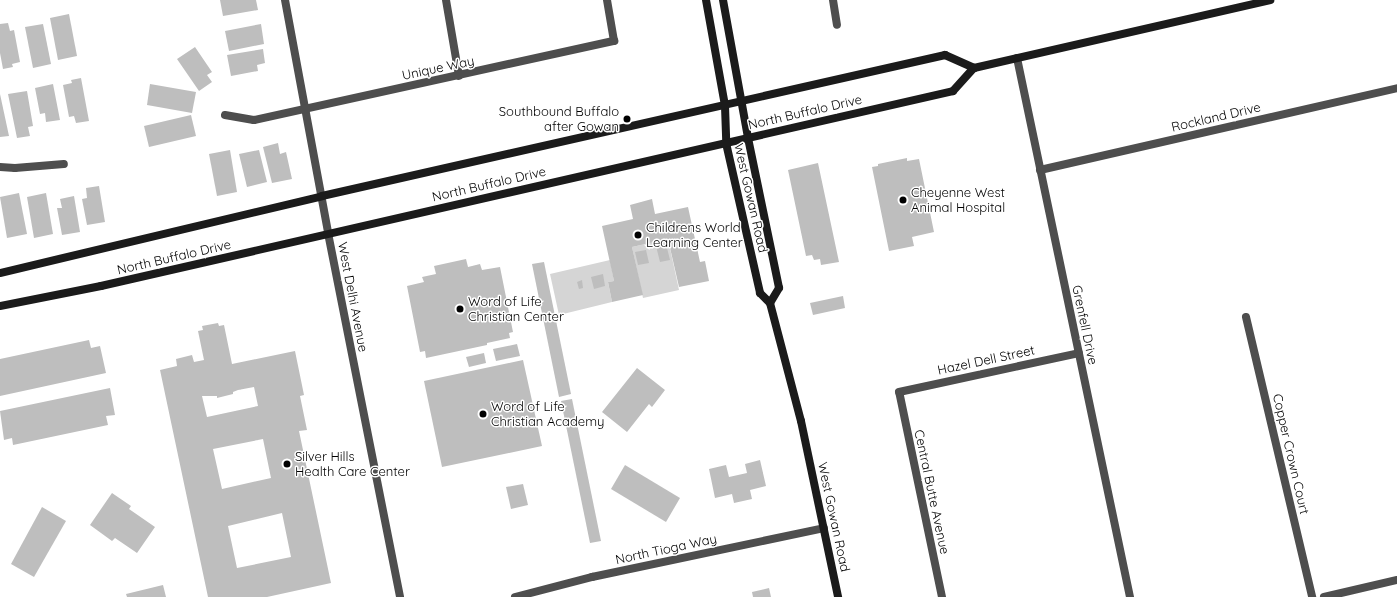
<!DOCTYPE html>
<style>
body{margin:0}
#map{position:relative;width:1397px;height:597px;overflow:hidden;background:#fff;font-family:Quicksand,sans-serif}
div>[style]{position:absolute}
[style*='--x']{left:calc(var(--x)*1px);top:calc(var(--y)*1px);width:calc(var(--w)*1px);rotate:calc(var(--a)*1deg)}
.green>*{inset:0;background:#d5d5d5}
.building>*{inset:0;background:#bebebe}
.street>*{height:8px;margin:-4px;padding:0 4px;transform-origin:4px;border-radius:4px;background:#4e4e4e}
.secondary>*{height:8px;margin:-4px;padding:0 4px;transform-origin:4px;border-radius:4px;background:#1b1b1b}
.dots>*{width:11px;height:11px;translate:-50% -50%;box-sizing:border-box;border:2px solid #fff;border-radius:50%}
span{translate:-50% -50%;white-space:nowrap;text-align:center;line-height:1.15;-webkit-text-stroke:3px #fff;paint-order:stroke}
.street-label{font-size:13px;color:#000}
.poi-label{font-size:13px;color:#000}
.right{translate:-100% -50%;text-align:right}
.left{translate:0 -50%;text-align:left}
</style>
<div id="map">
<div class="green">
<i style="clip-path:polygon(668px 239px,679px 290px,643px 298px,632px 247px)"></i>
<i style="clip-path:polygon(610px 260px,614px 281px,608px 282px,612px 302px,559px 315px,550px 274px)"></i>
</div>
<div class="building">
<i style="clip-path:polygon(220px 0,256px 0,258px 10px,223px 16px)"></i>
<i style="clip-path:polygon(69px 14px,77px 56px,58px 60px,50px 18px)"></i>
<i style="clip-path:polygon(8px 23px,10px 31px,14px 30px,20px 62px,12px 64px,13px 67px,3px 69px,0 53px,0 24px)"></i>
<i style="clip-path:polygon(43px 24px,51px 64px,33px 68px,25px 27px)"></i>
<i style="clip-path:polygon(261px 24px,264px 44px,229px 51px,225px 31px)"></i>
<i style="clip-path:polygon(195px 47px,212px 72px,207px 75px,212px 82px,199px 91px,177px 59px)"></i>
<i style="clip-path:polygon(263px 49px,265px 63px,257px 65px,258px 71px,231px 76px,227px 55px)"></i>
<i style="clip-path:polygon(81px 78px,89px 121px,76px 123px,74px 116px,69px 117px,63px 85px,72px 83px,71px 80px)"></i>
<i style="clip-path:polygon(53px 84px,60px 120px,46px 122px,45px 113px,40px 114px,35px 88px)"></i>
<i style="clip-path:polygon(150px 84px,196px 92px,192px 113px,147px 105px)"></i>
<i style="clip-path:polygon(27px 91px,33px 126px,28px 127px,30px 136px,17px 138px,8px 94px)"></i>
<i style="clip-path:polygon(0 94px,9px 136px,0 137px)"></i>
<i style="clip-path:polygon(191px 115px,196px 136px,149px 147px,144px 126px)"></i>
<i style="clip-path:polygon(278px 143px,280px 154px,286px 152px,292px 179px,272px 183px,263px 147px)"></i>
<i style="clip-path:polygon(230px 150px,237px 192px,217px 196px,209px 154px)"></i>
<i style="clip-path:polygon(259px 150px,267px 182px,247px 187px,239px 154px)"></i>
<i style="clip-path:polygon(907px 158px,907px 161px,919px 159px,934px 232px,912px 237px,914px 246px,889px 251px,872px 167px,878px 166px,878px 164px)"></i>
<i style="clip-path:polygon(818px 163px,839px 262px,821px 265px,820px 259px,814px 260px,812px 255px,806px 256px,788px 170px)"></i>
<i style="clip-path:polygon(99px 186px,105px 222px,87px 225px,82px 199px,87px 198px,86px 188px)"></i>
<i style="clip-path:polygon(19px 193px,27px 234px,7px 238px,0 197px)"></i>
<i style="clip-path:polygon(46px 193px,53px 234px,34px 238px,27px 197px)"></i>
<i style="clip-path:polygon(74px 196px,80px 232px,62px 235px,57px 208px,62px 208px,60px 199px)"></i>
<i style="clip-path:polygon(652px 199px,655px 214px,688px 207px,700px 262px,705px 261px,709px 281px,679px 287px,668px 239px,632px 247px,643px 295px,612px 302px,608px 282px,614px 281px,602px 226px,633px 219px,630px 205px)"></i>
<i style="clip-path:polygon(666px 244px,670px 260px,660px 262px,656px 246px)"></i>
<i style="clip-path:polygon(646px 250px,649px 263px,638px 265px,635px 252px)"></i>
<i style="clip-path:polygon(466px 259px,468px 267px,480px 264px,482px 270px,500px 267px,513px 332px,509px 333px,510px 338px,487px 343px,487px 345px,426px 358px,425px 351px,420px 352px,407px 286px,424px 282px,422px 277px,436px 274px,434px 266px)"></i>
<i style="clip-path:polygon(544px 262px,571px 394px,559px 397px,532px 264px)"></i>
<i style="clip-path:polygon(603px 274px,605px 286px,594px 289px,591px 277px)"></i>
<i style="clip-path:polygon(582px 280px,583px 288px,579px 289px,577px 282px)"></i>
<i style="clip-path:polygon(843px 296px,845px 308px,813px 315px,810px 303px)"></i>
<i style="clip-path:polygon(evenodd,218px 323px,219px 326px,224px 325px,232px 364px,295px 351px,304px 395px,300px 396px,307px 430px,299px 431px,331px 583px,267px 597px,208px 597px,160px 370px,177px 366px,176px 359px,192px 355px,194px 362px,204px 360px,198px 331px,203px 330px,202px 326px,218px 323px,254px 387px,258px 406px,207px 417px,202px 396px,217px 396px,217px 398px,233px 394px,233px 392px,238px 390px,254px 387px,218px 323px,263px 439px,271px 478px,222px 489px,213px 449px,263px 439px,218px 323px,282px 513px,291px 557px,237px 568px,228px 526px,282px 513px)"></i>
<i style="clip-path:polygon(89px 340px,91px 348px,100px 346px,106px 373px,0 396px,0 359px)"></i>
<i style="clip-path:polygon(517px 344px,520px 356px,496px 361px,493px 349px)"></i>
<i style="clip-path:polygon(484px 353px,486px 363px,469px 367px,466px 357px)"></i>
<i style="clip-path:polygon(523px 360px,542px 446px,442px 467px,424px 381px)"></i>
<i style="clip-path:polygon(637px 368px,665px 390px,652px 407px,649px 404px,627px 432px,602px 412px)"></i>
<i style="clip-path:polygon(110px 388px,115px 415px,106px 416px,108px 425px,13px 445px,12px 438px,4px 440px,0 411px)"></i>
<i style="clip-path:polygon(572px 399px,601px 541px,590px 543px,561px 401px)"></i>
<i style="clip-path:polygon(760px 460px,766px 486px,750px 490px,752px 499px,734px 503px,732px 494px,715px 498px,709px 469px,726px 465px,729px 477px,747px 473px,745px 464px)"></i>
<i style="clip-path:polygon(625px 465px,680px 498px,666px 522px,611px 489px)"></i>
<i style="clip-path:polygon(523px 484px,528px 505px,511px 509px,506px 487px)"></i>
<i style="clip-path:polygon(112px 493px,131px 506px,129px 509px,155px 527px,137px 553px,115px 538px,112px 541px,90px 525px)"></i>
<i style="clip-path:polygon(42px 507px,66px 521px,34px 577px,11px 564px)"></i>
<i style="clip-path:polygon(163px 585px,166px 597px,127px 597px,126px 594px)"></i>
<i style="clip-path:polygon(769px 588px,771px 597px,753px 597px,752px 592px)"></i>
</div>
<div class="street">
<i style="--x:285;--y:0;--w:237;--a:79.5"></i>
<i style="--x:328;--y:233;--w:371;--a:78.8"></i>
<i style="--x:446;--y:0;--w:77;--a:80.3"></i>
<i style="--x:833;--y:0;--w:25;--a:81"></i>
<i style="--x:1017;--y:58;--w:551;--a:78.16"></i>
<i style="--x:225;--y:115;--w:29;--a:10"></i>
<i style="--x:254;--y:120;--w:369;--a:-12.4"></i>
<i style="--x:614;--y:41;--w:42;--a:-99.7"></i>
<i style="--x:0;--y:167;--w:15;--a:4"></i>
<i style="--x:15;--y:168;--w:49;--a:-4.7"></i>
<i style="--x:1040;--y:170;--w:366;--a:-12.9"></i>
<i style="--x:1246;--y:317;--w:288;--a:76.7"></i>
<i style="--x:515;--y:597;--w:80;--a:-14.6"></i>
<i style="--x:592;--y:577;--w:237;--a:-11.9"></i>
<i style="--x:942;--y:597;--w:209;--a:-101.8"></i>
<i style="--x:899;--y:392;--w:184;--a:-12.2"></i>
<i style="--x:1324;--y:597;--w:75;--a:-13.1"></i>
</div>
<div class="secondary">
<i style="--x:706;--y:0;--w:108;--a:79.8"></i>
<i style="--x:725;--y:106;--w:37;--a:88"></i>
<i style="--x:726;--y:143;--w:154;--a:77.2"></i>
<i style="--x:760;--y:293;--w:14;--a:45"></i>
<i style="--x:770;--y:303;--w:122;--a:75.3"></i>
<i style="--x:801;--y:421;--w:180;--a:78.1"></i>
<i style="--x:723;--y:0;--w:140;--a:79.7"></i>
<i style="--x:748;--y:138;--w:153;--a:78.3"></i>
<i style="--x:779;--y:288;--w:17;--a:121"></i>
<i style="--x:0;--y:273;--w:331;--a:-13.4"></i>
<i style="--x:322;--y:196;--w:639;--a:-12.75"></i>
<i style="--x:945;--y:55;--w:32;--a:24"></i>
<i style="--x:0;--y:306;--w:103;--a:-11.2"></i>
<i style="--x:101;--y:286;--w:874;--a:-12.89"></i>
<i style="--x:953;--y:91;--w:31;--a:-48"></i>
<i style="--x:974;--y:68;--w:304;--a:-12.9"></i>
</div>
<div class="dots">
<i style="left:627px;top:119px;background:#000"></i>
<i style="left:903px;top:200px;background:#000"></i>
<i style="left:638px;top:235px;background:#000"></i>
<i style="left:460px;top:309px;background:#000"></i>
<i style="left:483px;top:414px;background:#000"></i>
<i style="left:287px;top:464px;background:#000"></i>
</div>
<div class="street-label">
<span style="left:438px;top:68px;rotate:-12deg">Unique Way</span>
<span style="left:805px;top:112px;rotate:-13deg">North Buffalo Drive</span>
<span style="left:1216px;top:117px;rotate:-13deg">Rockland Drive</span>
<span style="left:489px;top:184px;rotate:-13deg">North Buffalo Drive</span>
<span style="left:751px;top:198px;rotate:77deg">West Gowan Road</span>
<span style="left:174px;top:257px;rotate:-13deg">North Buffalo Drive</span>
<span style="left:353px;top:297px;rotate:79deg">West Delhi Avenue</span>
<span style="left:1085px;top:325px;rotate:78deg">Grenfell Drive</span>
<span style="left:986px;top:360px;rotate:-12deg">Hazel Dell Street</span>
<span style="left:1291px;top:454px;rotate:77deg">Copper Crown Court</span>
<span style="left:932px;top:492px;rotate:78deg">Central Butte Avenue</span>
<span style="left:834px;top:517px;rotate:78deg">West Gowan Road</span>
<span style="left:666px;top:549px;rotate:-12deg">North Tioga Way</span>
</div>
<div class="poi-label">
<span class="right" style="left:619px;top:119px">Southbound Buffalo<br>after Gowan</span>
<span class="left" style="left:911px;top:200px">Cheyenne West<br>Animal Hospital</span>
<span class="left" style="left:646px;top:235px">Childrens World<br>Learning Center</span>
<span class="left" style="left:468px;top:309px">Word of Life<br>Christian Center</span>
<span class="left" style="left:491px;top:414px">Word of Life<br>Christian Academy</span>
<span class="left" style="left:295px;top:464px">Silver Hills<br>Health Care Center</span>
</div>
</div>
